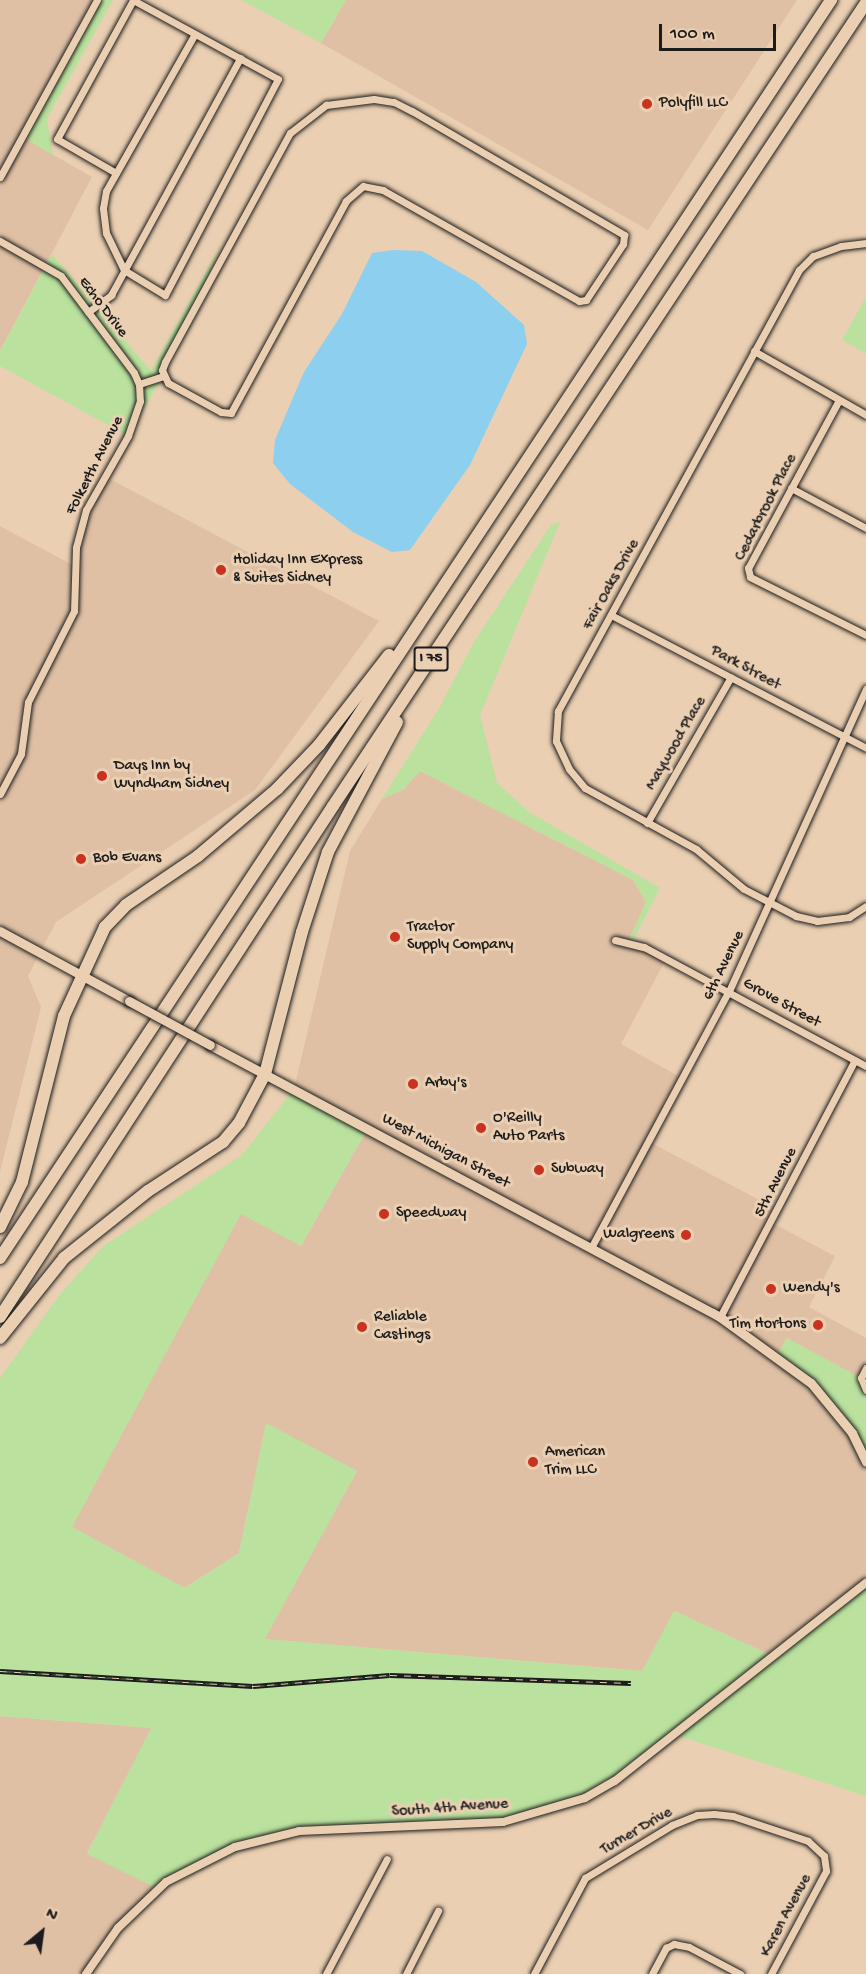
<!DOCTYPE html>
<style>
body{margin:0}
#map{position:relative;width:866px;height:1974px;overflow:hidden;background:#eacfb2;font-family:"Gochi Hand",sans-serif}
div>[style]{position:absolute}
[style*='--x']{left:calc(var(--x)*1px);top:calc(var(--y)*1px);width:calc(var(--w)*1px);rotate:calc(var(--a)*1deg)}
.built>*{inset:0;background:#dfc0a5}
.green>*{inset:0;background:#bae29e}
.water>*{inset:0;background:#8dcfef}
.roads{filter:drop-shadow(0 0 2px #1c1c1c) drop-shadow(0 0 2px #1c1c1c)}
.minor>*{height:7px;margin:-3.5px;padding:0 3.5px;transform-origin:3.5px;border-radius:3.5px;background:#eacfb2}
.tertiary>*{height:8px;margin:-4px;padding:0 4px;transform-origin:4px;border-radius:4px;background:#eacfb2}
.secondary>*{height:9px;margin:-4.5px;padding:0 4.5px;transform-origin:4.5px;border-radius:4.5px;background:#eacfb2}
.motorway>*{height:12px;margin:-6px;padding:0 6px;transform-origin:6px;border-radius:6px;background:#eacfb2}
.rail>*{height:4.5px;margin-top:-2.25px;transform-origin:0;background:repeating-linear-gradient(90deg,#eacfb2 0 7px,#1c1c1c 0 14px);box-sizing:border-box;border-block:2px solid #1c1c1c}
.bridges{filter:drop-shadow(0 0 2px #1c1c1c) drop-shadow(0 0 2px #1c1c1c)}
.secondary-bridge>*{height:9px;margin:-4.5px;padding:0 4.5px;transform-origin:4.5px;border-radius:4.5px;background:#eacfb2}
.dots>*{width:16px;height:16px;translate:-50% -50%;box-sizing:border-box;border:3px solid #eacfb2;border-radius:50%}
span{translate:-50% -50%;white-space:nowrap;text-align:center;line-height:1.15;-webkit-text-stroke:6px #eacfb2;paint-order:stroke}
.shield-label span{padding:2px 4px;background:#eacfb2;border:2px solid;border-radius:4px;-webkit-text-stroke-width:0}
.shield-label{font-size:15px;color:#1c1c1c;font-weight:700}
.poi-label{font-size:16px;color:#1c1c1c}
.left{translate:0 -50%;text-align:left}
.right{translate:-100% -50%;text-align:right}
.street-label{font-size:16px;color:#1c1c1c}
.north{position:absolute;left:12px;top:1902px;width:60px;height:60px;-webkit-text-stroke:4px #eacfb2;paint-order:stroke;rotate:29deg;font-size:16px;font-weight:700;line-height:24px;text-align:center;color:#1c1c1c}
.north::after{content:'';display:block;margin:auto;width:21px;height:27px;background:#1c1c1c;clip-path:polygon(50% 0,100% 100%,50% 72%,0 100%)}
.scale{position:absolute;left:659px;top:24px;width:117px;height:27px;box-sizing:border-box;border:3px solid #1c1c1c;border-top:0;padding-left:8px;font-size:18px;line-height:21px;white-space:nowrap;color:#1c1c1c;-webkit-text-stroke:4px #eacfb2;paint-order:stroke}
</style>
<div id="map">
<div class="built">
<i style="clip-path:polygon(0 0,97px 0,22px 137px,92px 177px,0 351px)"></i>
<i style="clip-path:polygon(346px 0,797px 0,648px 230px,321px 43px)"></i>
<i style="clip-path:polygon(104px 476px,379px 621px,255px 790px,56px 922px,28px 976px,41px 1007px,0 1172px,0 526px,76px 567px,78px 536px)"></i>
<i style="clip-path:polygon(420px 771px,633px 880px,646px 902px,629px 941px,666px 959px,621px 1044px,682px 1078px,648px 1141px,778px 1210px,772px 1223px,835px 1256px,809px 1307px,866px 1338px,866px 1390px,787px 1338px,777px 1355px,811px 1383px,852px 1433px,866px 1462px,866px 1583px,773px 1656px,674px 1611px,643px 1671px,264px 1639px,357px 1471px,266px 1424px,239px 1553px,184px 1588px,71px 1527px,241px 1213px,301px 1246px,368px 1128px,294px 1089px,350px 851px,382px 799px,404px 789px)"></i>
<i style="clip-path:polygon(0 1716px,152px 1728px,87px 1853px,158px 1889px,140px 1905px,86px 1974px,0 1974px)"></i>
</div>
<div class="green">
<i style="clip-path:polygon(97px 0,113px 0,47px 119px,53px 155px,22px 137px)"></i>
<i style="clip-path:polygon(241px 0,346px 0,321px 43px)"></i>
<i style="clip-path:polygon(222px 243px,163px 376px,128px 436px,0 366px,0 351px,52px 254px,151px 371px)"></i>
<i style="clip-path:polygon(866px 297px,866px 354px,842px 340px)"></i>
<i style="clip-path:polygon(560px 522px,480px 715px,497px 783px,529px 812px,660px 888px,632px 943px,628px 941px,646px 902px,633px 880px,420px 771px,404px 789px,382px 799px,438px 710px,474px 642px,551px 525px)"></i>
<i style="clip-path:polygon(294px 1089px,368px 1128px,301px 1246px,241px 1214px,72px 1527px,185px 1588px,239px 1553px,266px 1423px,357px 1471px,265px 1639px,642px 1671px,674px 1611px,773px 1656px,866px 1583px,866px 1796px,672px 1734px,585px 1798px,503px 1822px,299px 1831px,235px 1847px,158px 1889px,87px 1854px,151px 1728px,0 1716px,0 1378px,58px 1297px,103px 1246px,242px 1155px)"></i>
<i style="clip-path:polygon(787px 1338px,861px 1378px,866px 1390px,866px 1462px,852px 1433px,811px 1383px,777px 1355px)"></i>
</div>
<div class="water">
<i style="clip-path:polygon(393px 250px,422px 251px,476px 282px,524px 325px,527px 344px,470px 465px,410px 550px,392px 552px,353px 532px,290px 484px,273px 463px,275px 440px,304px 372px,342px 314px,372px 253px)"></i>
</div>
<div class="roads">
<div class="minor">
<i style="--x:133;--y:0;--w:165;--a:28.6"></i>
<i style="--x:278;--y:79;--w:244;--a:117.6"></i>
<i style="--x:165;--y:295;--w:48;--a:-148.6"></i>
<i style="--x:124;--y:270;--w:41;--a:-115.9"></i>
<i style="--x:106;--y:233;--w:25;--a:-97"></i>
<i style="--x:103;--y:208;--w:17;--a:-80"></i>
<i style="--x:106;--y:191;--w:180;--a:-60.5"></i>
<i style="--x:374;--y:99;--w:20;--a:9"></i>
<i style="--x:394;--y:102;--w:20;--a:27"></i>
<i style="--x:412;--y:111;--w:246;--a:30.3"></i>
<i style="--x:624;--y:235;--w:9;--a:96"></i>
<i style="--x:623;--y:244;--w:67;--a:123.5"></i>
<i style="--x:586;--y:300;--w:7;--a:172"></i>
<i style="--x:579;--y:301;--w:225;--a:-150.5"></i>
<i style="--x:383;--y:190;--w:20;--a:-169"></i>
<i style="--x:363;--y:186;--w:23;--a:139"></i>
<i style="--x:346;--y:201;--w:241;--a:118.5"></i>
<i style="--x:231;--y:413;--w:10;--a:-174"></i>
<i style="--x:221;--y:412;--w:60;--a:-151.3"></i>
<i style="--x:168;--y:383;--w:14;--a:-115"></i>
<i style="--x:162;--y:370;--w:9;--a:-69"></i>
<i style="--x:165;--y:362;--w:261;--a:-61.4"></i>
<i style="--x:290;--y:133;--w:46;--a:-37.9"></i>
<i style="--x:326;--y:105;--w:48;--a:-7.1"></i>
<i style="--x:116;--y:173;--w:68;--a:-150"></i>
<i style="--x:57;--y:139;--w:158;--a:-61.3"></i>
<i style="--x:0;--y:177;--w:202;--a:-61.3"></i>
<i style="--x:0;--y:241;--w:70;--a:29.8"></i>
<i style="--x:61;--y:276;--w:121;--a:53"></i>
<i style="--x:134;--y:373;--w:12;--a:66"></i>
<i style="--x:139;--y:384;--w:17;--a:87"></i>
<i style="--x:140;--y:401;--w:37;--a:109"></i>
<i style="--x:128;--y:436;--w:85;--a:119.6"></i>
<i style="--x:86;--y:510;--w:39;--a:105"></i>
<i style="--x:76;--y:548;--w:63;--a:91.8"></i>
<i style="--x:74;--y:611;--w:102;--a:116.8"></i>
<i style="--x:28;--y:702;--w:52;--a:97.7"></i>
<i style="--x:21;--y:754;--w:45;--a:117.7"></i>
<i style="--x:866;--y:243;--w:25;--a:173"></i>
<i style="--x:841;--y:246;--w:30;--a:160"></i>
<i style="--x:813;--y:256;--w:20;--a:135"></i>
<i style="--x:799;--y:270;--w:503;--a:118.66"></i>
<i style="--x:558;--y:711;--w:30;--a:94"></i>
<i style="--x:556;--y:741;--w:31;--a:65"></i>
<i style="--x:569;--y:769;--w:25;--a:50"></i>
<i style="--x:585;--y:788;--w:127;--a:28.8"></i>
<i style="--x:696;--y:849;--w:62;--a:39.8"></i>
<i style="--x:744;--y:889;--w:59;--a:27.4"></i>
<i style="--x:796;--y:916;--w:22;--a:13"></i>
<i style="--x:817;--y:921;--w:32;--a:-7"></i>
<i style="--x:849;--y:917;--w:20;--a:-33"></i>
<i style="--x:88;--y:312;--w:29;--a:-36"></i>
<i style="--x:111;--y:295;--w:270;--a:-61.4"></i>
<i style="--x:754;--y:351;--w:129;--a:29.7"></i>
<i style="--x:139;--y:384;--w:25;--a:-18"></i>
<i style="--x:839;--y:400;--w:191;--a:118.4"></i>
<i style="--x:748;--y:568;--w:9;--a:77"></i>
<i style="--x:750;--y:577;--w:130;--a:26.6"></i>
<i style="--x:791;--y:488;--w:85;--a:28.1"></i>
<i style="--x:611;--y:615;--w:288;--a:27.5"></i>
<i style="--x:647;--y:823;--w:168;--a:-60.1"></i>
<i style="--x:615;--y:940;--w:30;--a:14"></i>
<i style="--x:644;--y:947;--w:252;--a:28.2"></i>
<i style="--x:592;--y:1246;--w:289;--a:-61.8"></i>
<i style="--x:729;--y:991;--w:332;--a:-65.6"></i>
<i style="--x:720;--y:1317;--w:290;--a:-62.3"></i>
<i style="--x:866;--y:1368;--w:11;--a:117"></i>
<i style="--x:861;--y:1378;--w:13;--a:67"></i>
<i style="--x:326;--y:1974;--w:130;--a:-62.1"></i>
<i style="--x:406;--y:1974;--w:71;--a:-63.1"></i>
<i style="--x:534;--y:1974;--w:109;--a:-62"></i>
<i style="--x:585;--y:1878;--w:102;--a:-31.3"></i>
<i style="--x:672;--y:1825;--w:27;--a:-22"></i>
<i style="--x:697;--y:1815;--w:17;--a:-3"></i>
<i style="--x:714;--y:1814;--w:19;--a:6"></i>
<i style="--x:733;--y:1816;--w:79;--a:18.4"></i>
<i style="--x:808;--y:1841;--w:22;--a:43"></i>
<i style="--x:824;--y:1856;--w:15;--a:82"></i>
<i style="--x:826;--y:1871;--w:117;--a:118.1"></i>
<i style="--x:652;--y:1974;--w:30;--a:-62"></i>
<i style="--x:666;--y:1948;--w:9;--a:-27"></i>
<i style="--x:674;--y:1944;--w:15;--a:11"></i>
<i style="--x:689;--y:1947;--w:58;--a:27.9"></i>
</div>
<div class="tertiary">
<i style="--x:86;--y:1974;--w:56;--a:-55.2"></i>
<i style="--x:118;--y:1928;--w:66;--a:-43.8"></i>
<i style="--x:166;--y:1882;--w:77;--a:-26.9"></i>
<i style="--x:235;--y:1847;--w:66;--a:-14"></i>
<i style="--x:299;--y:1831;--w:204;--a:-2.5"></i>
<i style="--x:503;--y:1822;--w:85;--a:-16.3"></i>
<i style="--x:585;--y:1798;--w:34;--a:-30"></i>
<i style="--x:615;--y:1781;--w:320;--a:-38.3"></i>
</div>
<div class="secondary">
<i style="--x:0;--y:931;--w:147;--a:28.5"></i>
<i style="--x:210;--y:1045;--w:578;--a:28.07"></i>
<i style="--x:720;--y:1317;--w:112;--a:36"></i>
<i style="--x:811;--y:1383;--w:65;--a:50.6"></i>
<i style="--x:852;--y:1433;--w:32;--a:64"></i>
</div>
<div class="motorway">
<i style="--x:0;--y:1227;--w:50;--a:-63.9"></i>
<i style="--x:22;--y:1182;--w:171;--a:-75.8"></i>
<i style="--x:64;--y:1016;--w:98;--a:-65.3"></i>
<i style="--x:105;--y:927;--w:30;--a:-46"></i>
<i style="--x:126;--y:905;--w:87;--a:-34.2"></i>
<i style="--x:198;--y:856;--w:104;--a:-40.3"></i>
<i style="--x:277;--y:789;--w:61;--a:-46.3"></i>
<i style="--x:319;--y:745;--w:114;--a:-52.1"></i>
<i style="--x:0;--y:1258;--w:1508;--a:-56.55"></i>
<i style="--x:0;--y:1317;--w:610;--a:-56.91"></i>
<i style="--x:333;--y:806;--w:964;--a:-56.43"></i>
<i style="--x:0;--y:1338;--w:102;--a:-51.3"></i>
<i style="--x:64;--y:1258;--w:107;--a:-38.6"></i>
<i style="--x:148;--y:1191;--w:90;--a:-33.2"></i>
<i style="--x:223;--y:1142;--w:25;--a:-50"></i>
<i style="--x:239;--y:1123;--w:55;--a:-62"></i>
<i style="--x:265;--y:1074;--w:147;--a:-75.4"></i>
<i style="--x:302;--y:932;--w:84;--a:-72"></i>
<i style="--x:328;--y:852;--w:147;--a:-62"></i>
</div>
</div>
<div class="rail">
<i style="--x:0;--y:1671;--w:253;--a:3.4"></i>
<i style="--x:253;--y:1686;--w:137;--a:-4.6"></i>
<i style="--x:390;--y:1675;--w:241;--a:1.9"></i>
</div>
<div class="bridges">
<div class="secondary-bridge">
<i style="--x:129;--y:1001;--w:92;--a:28.5"></i>
</div>
</div>
<div class="dots">
<i style="left:647px;top:104px;background:#c8321e"></i>
<i style="left:221px;top:570px;background:#c8321e"></i>
<i style="left:102px;top:776px;background:#c8321e"></i>
<i style="left:81px;top:859px;background:#c8321e"></i>
<i style="left:395px;top:937px;background:#c8321e"></i>
<i style="left:413px;top:1084px;background:#c8321e"></i>
<i style="left:481px;top:1128px;background:#c8321e"></i>
<i style="left:539px;top:1170px;background:#c8321e"></i>
<i style="left:384px;top:1214px;background:#c8321e"></i>
<i style="left:686px;top:1235px;background:#c8321e"></i>
<i style="left:771px;top:1289px;background:#c8321e"></i>
<i style="left:818px;top:1325px;background:#c8321e"></i>
<i style="left:362px;top:1327px;background:#c8321e"></i>
<i style="left:533px;top:1462px;background:#c8321e"></i>
</div>
<div class="shield-label">
<span style="left:431px;top:659px">I 75</span>
</div>
<div class="poi-label">
<span class="left" style="left:659px;top:104px">Polyfill LLC</span>
<span class="left" style="left:233px;top:570px">Holiday Inn Express<br>&amp; Suites Sidney</span>
<span class="left" style="left:114px;top:776px">Days Inn by<br>Wyndham Sidney</span>
<span class="left" style="left:93px;top:859px">Bob Evans</span>
<span class="left" style="left:407px;top:937px">Tractor<br>Supply Company</span>
<span class="left" style="left:425px;top:1084px">Arby's</span>
<span class="left" style="left:493px;top:1128px">O'Reilly<br>Auto Parts</span>
<span class="left" style="left:551px;top:1170px">Subway</span>
<span class="left" style="left:396px;top:1214px">Speedway</span>
<span class="right" style="left:674px;top:1235px">Walgreens</span>
<span class="left" style="left:783px;top:1289px">Wendy's</span>
<span class="left" style="left:374px;top:1327px">Reliable<br>Castings</span>
<span class="right" style="left:806px;top:1325px">Tim Hortons</span>
<span class="left" style="left:545px;top:1462px">American<br>Trim LLC</span>
</div>
<div class="street-label">
<span style="left:102px;top:308px;rotate:53deg">Echo Drive</span>
<span style="left:96px;top:466px;rotate:-63deg">Folkerth Avenue</span>
<span style="left:767px;top:508px;rotate:-63deg">Cedarbrook Place</span>
<span style="left:612px;top:585px;rotate:-61deg">Fair Oaks Drive</span>
<span style="left:745px;top:669px;rotate:28deg">Park Street</span>
<span style="left:677px;top:744px;rotate:-60deg">Maywood Place</span>
<span style="left:725px;top:966px;rotate:-64deg">6th Avenue</span>
<span style="left:781px;top:1004px;rotate:29deg">Grove Street</span>
<span style="left:445px;top:1152px;rotate:28deg">West Michigan Street</span>
<span style="left:777px;top:1183px;rotate:-63deg">5th Avenue</span>
<span style="left:450px;top:1809px;rotate:-4deg">South 4th Avenue</span>
<span style="left:637px;top:1832px;rotate:-30deg">Turner Drive</span>
<span style="left:787px;top:1916px;rotate:-62deg">Karen Avenue</span>
</div>
<div class="north">N</div>
<div class="scale">100 m</div>
</div>
